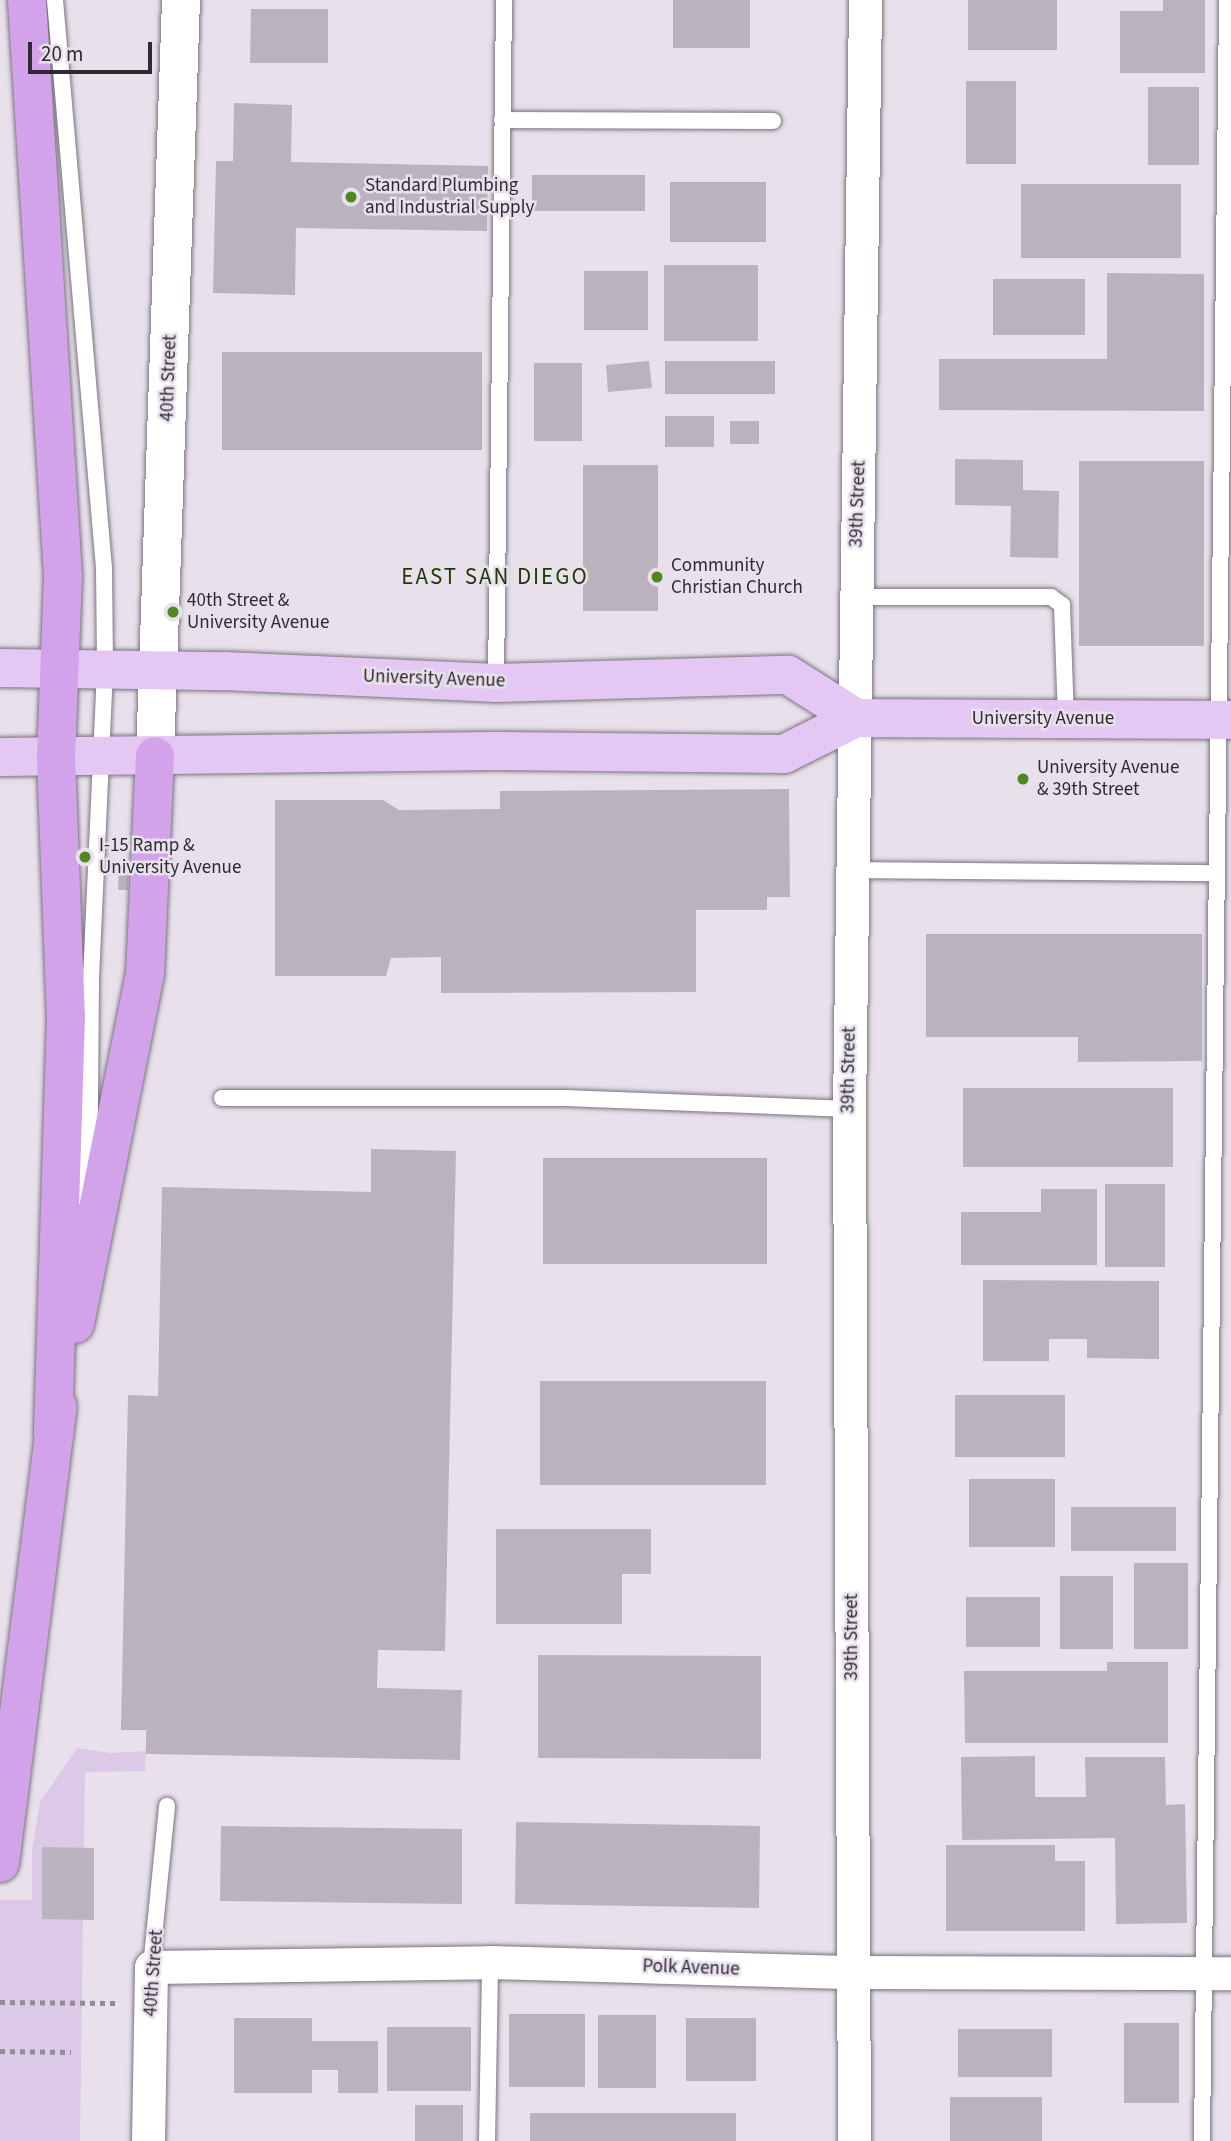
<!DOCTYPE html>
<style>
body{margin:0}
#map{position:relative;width:1231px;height:2141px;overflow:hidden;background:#e8e1ec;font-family:"Source Sans 3",sans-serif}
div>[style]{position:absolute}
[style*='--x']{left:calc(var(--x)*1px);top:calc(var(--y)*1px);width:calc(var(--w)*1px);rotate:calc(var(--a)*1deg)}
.green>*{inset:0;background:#dcc8e7}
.building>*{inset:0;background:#bab3be}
.path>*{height:4.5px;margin-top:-2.25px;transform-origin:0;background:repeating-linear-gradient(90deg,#918c95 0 5px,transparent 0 10px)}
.roads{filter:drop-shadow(0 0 2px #7b747e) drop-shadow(0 0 2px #7b747e)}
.lane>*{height:16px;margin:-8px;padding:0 8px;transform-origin:8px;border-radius:8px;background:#fff}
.street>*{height:33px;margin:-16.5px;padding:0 16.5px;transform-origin:16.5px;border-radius:16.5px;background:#fff}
.secondary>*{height:38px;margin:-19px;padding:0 19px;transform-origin:19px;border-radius:19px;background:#fff}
.primary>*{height:38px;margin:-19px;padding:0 19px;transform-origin:19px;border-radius:19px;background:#e4c7f2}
.highway>*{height:38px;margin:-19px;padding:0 19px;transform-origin:19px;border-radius:19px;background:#d2a2ea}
.dots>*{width:19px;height:19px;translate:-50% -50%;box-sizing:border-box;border:4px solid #e8e1ec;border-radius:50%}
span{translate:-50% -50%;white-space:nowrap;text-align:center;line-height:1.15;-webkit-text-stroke:5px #e8e1ec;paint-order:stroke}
.poi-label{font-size:19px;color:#2e2b30}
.left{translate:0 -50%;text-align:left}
.street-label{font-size:19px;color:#2e2b30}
.quarter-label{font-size:23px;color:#1e3908;letter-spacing:2px}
.scale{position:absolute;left:28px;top:42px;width:124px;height:32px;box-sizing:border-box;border:4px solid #2e2b30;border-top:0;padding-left:9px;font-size:21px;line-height:24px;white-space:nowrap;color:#2e2b30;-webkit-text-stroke:5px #e8e1ec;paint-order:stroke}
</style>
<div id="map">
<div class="green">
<i style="clip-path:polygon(77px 1748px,111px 1753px,146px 1751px,145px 1771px,85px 1772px,80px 2141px,0 2141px,0 1900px,32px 1900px,32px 1850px,40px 1802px)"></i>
</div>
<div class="building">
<i style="clip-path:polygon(673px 0,750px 0,750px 48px,673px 48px)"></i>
<i style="clip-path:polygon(968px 0,1057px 0,1057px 50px,968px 50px)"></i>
<i style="clip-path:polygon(1163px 0,1205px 0,1205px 73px,1120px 73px,1120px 11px,1163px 11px)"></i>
<i style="clip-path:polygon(251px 9px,328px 9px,328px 63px,250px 63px)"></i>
<i style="clip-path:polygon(966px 81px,1016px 81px,1016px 164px,966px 164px)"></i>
<i style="clip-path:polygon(1148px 87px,1199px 87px,1199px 165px,1148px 165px)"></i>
<i style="clip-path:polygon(234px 103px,292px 105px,291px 162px,488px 166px,487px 231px,296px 228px,295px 295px,213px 293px,216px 161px,233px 161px)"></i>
<i style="clip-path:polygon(532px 175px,645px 175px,645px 211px,532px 211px)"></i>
<i style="clip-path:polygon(670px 182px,766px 182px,766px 242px,670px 242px)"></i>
<i style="clip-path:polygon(1021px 184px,1181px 184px,1181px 258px,1021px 258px)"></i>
<i style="clip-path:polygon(664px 265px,758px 265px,758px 341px,664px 341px)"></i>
<i style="clip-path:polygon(584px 271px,648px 271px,648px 330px,584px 330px)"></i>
<i style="clip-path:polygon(1107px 273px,1204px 274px,1204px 411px,939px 410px,939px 359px,1107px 359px)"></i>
<i style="clip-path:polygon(993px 279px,1085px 279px,1085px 335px,993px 335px)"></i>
<i style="clip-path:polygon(222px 352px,482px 352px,482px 450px,222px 450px)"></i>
<i style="clip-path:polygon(649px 361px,652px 388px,608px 392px,606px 365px)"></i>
<i style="clip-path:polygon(665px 361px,775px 361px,775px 394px,665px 394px)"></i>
<i style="clip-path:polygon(534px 363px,582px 363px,582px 441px,534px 441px)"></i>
<i style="clip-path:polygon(665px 416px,714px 416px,714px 447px,665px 447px)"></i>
<i style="clip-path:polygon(730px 421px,759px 421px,759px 444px,730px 444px)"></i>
<i style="clip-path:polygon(955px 459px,1023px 460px,1023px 490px,1059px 491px,1058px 558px,1010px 557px,1011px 506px,955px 505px)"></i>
<i style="clip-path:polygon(1079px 461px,1204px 461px,1204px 646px,1079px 646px)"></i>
<i style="clip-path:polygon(583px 465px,658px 465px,658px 611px,583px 611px)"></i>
<i style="clip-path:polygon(789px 789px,790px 897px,767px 897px,767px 910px,696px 910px,696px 992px,441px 993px,441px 957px,391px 958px,386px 976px,275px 976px,275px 800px,383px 800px,399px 810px,500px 809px,500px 791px)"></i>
<i style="clip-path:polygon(119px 867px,129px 867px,128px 890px,118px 890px)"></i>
<i style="clip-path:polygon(926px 934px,1202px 934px,1202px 1061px,1078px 1062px,1078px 1037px,926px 1037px)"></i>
<i style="clip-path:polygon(963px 1088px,1173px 1088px,1173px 1167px,963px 1167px)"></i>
<i style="clip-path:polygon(371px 1149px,456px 1151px,445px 1651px,378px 1650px,377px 1688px,462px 1690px,460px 1760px,146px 1754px,146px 1730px,121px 1730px,128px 1395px,158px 1396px,162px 1187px,371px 1192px)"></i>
<i style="clip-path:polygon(543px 1158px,767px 1158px,767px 1264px,543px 1264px)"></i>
<i style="clip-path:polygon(1105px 1184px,1165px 1184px,1165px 1267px,1105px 1267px)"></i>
<i style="clip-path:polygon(1041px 1189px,1097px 1189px,1097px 1265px,961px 1265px,961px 1212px,1041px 1212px)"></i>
<i style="clip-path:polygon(983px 1280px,1159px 1281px,1159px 1359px,1087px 1358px,1087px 1339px,1049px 1339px,1049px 1361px,983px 1361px)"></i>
<i style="clip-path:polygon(540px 1381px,766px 1381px,766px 1485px,540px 1485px)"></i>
<i style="clip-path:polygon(955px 1395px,1065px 1395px,1065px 1457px,955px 1457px)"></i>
<i style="clip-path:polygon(969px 1479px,1055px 1479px,1055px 1547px,969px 1547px)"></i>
<i style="clip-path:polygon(1071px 1507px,1176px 1507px,1176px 1551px,1071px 1551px)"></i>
<i style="clip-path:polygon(496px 1529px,651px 1529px,651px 1574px,622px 1574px,622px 1624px,496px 1624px)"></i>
<i style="clip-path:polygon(1134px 1563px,1188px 1563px,1188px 1649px,1134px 1649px)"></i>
<i style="clip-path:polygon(1060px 1576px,1113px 1576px,1113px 1649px,1060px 1649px)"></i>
<i style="clip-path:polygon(966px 1597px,1040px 1597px,1040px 1647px,966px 1647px)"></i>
<i style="clip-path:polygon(538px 1655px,761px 1656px,761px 1759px,538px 1758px)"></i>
<i style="clip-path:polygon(1107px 1662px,1168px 1662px,1168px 1743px,965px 1743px,964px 1671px,1107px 1671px)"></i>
<i style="clip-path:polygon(1035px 1756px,1035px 1797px,1086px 1797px,1085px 1757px,1165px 1757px,1166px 1805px,1185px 1804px,1187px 1923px,1116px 1924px,1115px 1838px,962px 1840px,961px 1757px)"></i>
<i style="clip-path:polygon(516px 1822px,760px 1826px,759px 1908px,515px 1904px)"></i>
<i style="clip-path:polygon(221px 1826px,462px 1829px,462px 1904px,220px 1901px)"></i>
<i style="clip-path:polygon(946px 1845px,1055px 1845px,1055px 1861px,1085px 1861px,1085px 1931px,946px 1931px)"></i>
<i style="clip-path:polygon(42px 1847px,94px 1848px,94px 1920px,42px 1919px)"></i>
<i style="clip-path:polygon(509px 2014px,585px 2014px,585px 2087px,509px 2087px)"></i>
<i style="clip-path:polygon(598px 2015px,656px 2015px,656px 2088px,598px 2088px)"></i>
<i style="clip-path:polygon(234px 2018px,312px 2018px,312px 2041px,378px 2041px,378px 2093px,338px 2093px,338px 2070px,312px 2070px,312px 2093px,234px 2093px)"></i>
<i style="clip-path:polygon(686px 2018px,756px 2018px,756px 2081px,686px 2081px)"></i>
<i style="clip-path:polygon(1124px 2023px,1179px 2023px,1179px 2103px,1124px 2103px)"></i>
<i style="clip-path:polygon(387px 2027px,471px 2027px,471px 2091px,387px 2091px)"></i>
<i style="clip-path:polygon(958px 2029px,1052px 2029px,1052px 2077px,958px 2077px)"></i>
<i style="clip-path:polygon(950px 2097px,1042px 2097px,1042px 2141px,950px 2141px)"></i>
<i style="clip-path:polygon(415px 2105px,463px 2105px,463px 2141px,415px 2141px)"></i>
<i style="clip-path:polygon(530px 2113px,736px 2113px,736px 2141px,530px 2141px)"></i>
</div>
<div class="path">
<i style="--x:0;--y:2002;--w:115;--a:0.5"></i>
<i style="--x:0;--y:2051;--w:71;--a:0.8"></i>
</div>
<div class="roads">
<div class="lane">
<i style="--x:55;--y:0;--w:570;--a:85.07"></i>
<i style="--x:104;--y:568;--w:102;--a:89.4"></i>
<i style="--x:105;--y:670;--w:314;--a:92.6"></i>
<i style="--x:91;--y:984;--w:127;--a:90.5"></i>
<i style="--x:90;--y:1111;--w:87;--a:94.6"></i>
<i style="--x:502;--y:120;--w:271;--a:0.2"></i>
<i style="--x:855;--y:597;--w:196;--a:0"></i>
<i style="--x:1051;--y:597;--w:14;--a:36"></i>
<i style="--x:1062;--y:605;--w:114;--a:88"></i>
<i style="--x:496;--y:683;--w:683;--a:-89.33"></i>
<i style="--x:853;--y:870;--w:362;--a:0.5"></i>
<i style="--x:222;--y:1098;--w:343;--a:0"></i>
<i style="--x:565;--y:1098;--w:284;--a:2.2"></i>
<i style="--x:151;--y:1967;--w:162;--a:-84.3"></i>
<i style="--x:487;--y:2141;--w:179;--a:-89"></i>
<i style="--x:1202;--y:2141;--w:2141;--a:-89.33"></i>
</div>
<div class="street">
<i style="--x:148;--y:2141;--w:174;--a:-89"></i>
<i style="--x:151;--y:1967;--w:339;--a:-0.8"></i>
<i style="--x:490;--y:1962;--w:364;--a:1.6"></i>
<i style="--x:854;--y:1972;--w:377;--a:0.2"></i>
<i style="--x:854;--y:2141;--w:1032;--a:-90.28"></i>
<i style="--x:849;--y:1109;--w:1109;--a:-89.17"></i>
</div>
<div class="secondary">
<i style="--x:155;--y:756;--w:756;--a:-88.03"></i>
</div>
<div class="primary">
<i style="--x:0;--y:668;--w:224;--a:0.8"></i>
<i style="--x:224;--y:671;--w:272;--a:2.5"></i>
<i style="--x:496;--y:683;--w:292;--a:-1.6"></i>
<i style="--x:788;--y:675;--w:80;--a:32.3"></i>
<i style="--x:0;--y:757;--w:500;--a:-0.69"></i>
<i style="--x:500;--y:751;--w:284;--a:0.6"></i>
<i style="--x:784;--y:754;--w:80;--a:-26.6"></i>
<i style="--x:856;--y:718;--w:375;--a:0.3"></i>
</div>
<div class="highway">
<i style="--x:27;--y:0;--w:577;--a:86.42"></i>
<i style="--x:63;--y:576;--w:183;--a:92.2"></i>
<i style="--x:56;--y:759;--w:257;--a:87.8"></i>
<i style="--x:66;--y:1016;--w:417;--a:91.8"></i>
<i style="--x:75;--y:1324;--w:356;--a:-78.7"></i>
<i style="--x:145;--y:975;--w:219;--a:-87.4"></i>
<i style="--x:0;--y:1863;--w:460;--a:-82.8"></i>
</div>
</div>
<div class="dots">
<i style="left:351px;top:197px;background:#508721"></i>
<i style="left:657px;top:577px;background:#508721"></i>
<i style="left:173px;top:612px;background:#508721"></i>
<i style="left:1023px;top:779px;background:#508721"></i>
<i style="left:85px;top:857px;background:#508721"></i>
</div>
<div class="poi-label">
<span class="left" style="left:365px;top:197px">Standard Plumbing<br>and Industrial Supply</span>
<span class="left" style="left:671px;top:577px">Community<br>Christian Church</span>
<span class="left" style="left:187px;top:612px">40th Street &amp;<br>University Avenue</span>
<span class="left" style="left:1037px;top:779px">University Avenue<br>&amp; 39th Street</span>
<span class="left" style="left:99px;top:857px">I-15 Ramp &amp;<br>University Avenue</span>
</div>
<div class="street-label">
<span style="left:169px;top:378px;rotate:-88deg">40th Street</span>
<span style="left:858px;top:504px;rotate:-88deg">39th Street</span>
<span style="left:434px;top:679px;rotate:2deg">University Avenue</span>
<span style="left:1043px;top:719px">University Avenue</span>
<span style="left:849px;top:1070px;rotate:-89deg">39th Street</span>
<span style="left:852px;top:1637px;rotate:-90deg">39th Street</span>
<span style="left:691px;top:1968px;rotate:2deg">Polk Avenue</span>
<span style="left:154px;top:1973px;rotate:-86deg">40th Street</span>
</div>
<div class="quarter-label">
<span style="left:495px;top:577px">EAST SAN DIEGO</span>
</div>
<div class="scale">20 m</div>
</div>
